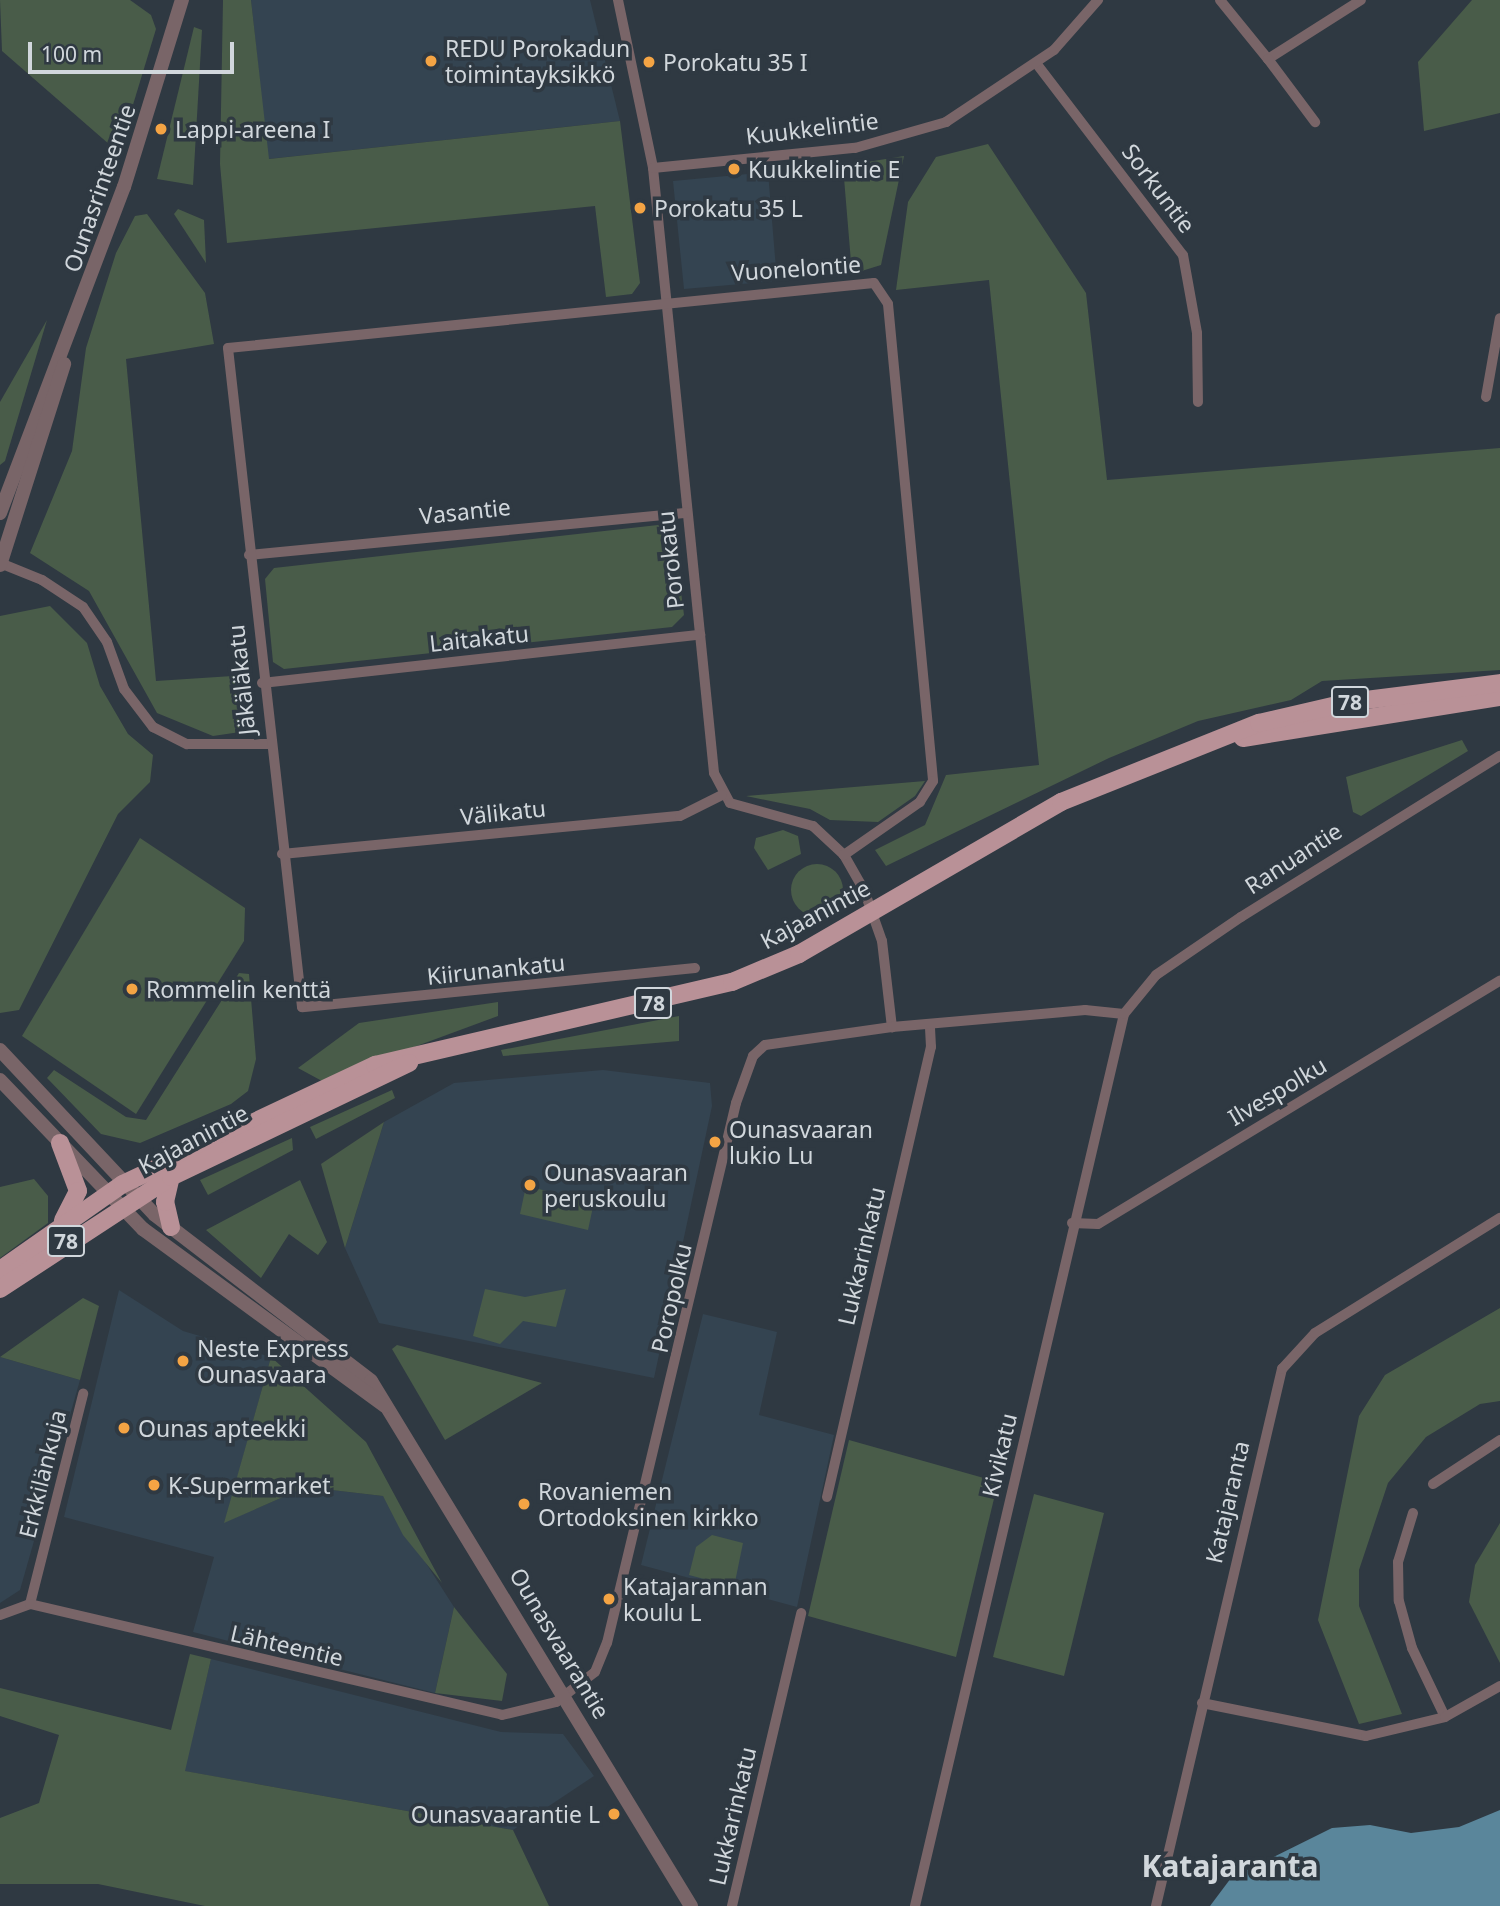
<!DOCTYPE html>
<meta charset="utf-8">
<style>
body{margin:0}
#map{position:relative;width:1500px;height:1906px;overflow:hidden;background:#2f3942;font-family:"Noto Sans",sans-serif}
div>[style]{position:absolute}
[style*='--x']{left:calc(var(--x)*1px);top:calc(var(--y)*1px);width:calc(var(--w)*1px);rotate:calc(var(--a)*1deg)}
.built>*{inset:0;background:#344451}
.green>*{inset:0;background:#495c49}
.round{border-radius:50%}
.water>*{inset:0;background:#5a869b}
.minor>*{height:10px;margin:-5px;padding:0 5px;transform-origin:5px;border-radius:5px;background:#796568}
.tertiary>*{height:14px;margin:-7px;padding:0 7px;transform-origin:7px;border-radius:7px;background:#796568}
.primary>*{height:18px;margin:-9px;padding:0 9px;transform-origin:9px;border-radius:9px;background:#b99197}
.dots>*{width:19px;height:19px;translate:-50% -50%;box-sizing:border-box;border:4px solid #2f3942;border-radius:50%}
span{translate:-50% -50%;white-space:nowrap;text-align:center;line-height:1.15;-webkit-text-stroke:7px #2f3942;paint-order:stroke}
.shield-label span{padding:2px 5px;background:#2f3942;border:2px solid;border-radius:5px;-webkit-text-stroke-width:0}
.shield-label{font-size:21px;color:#d1d7dc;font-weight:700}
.poi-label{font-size:23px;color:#d1d7dc}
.left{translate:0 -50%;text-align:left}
.right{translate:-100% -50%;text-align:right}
.street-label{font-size:23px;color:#d1d7dc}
.district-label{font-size:30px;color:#d1d7dc;font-weight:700}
.scale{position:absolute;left:28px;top:42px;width:206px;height:32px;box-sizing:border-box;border:4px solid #d1d7dc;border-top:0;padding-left:9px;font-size:21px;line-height:24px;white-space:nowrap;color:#d1d7dc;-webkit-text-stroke:5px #2f3942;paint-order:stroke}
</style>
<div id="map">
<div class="built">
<i style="clip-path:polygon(251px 0,590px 0,620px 121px,268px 159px)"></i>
<i style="clip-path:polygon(768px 172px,777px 281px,684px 289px,673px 181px)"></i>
<i style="clip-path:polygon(603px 1070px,710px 1083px,712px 1106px,654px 1378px,379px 1323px,345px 1248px,384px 1122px,454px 1083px)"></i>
<i style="clip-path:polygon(119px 1290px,183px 1331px,271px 1357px,225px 1522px,306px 1487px,383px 1496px,454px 1607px,435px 1693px,193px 1632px,214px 1557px,64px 1517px)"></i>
<i style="clip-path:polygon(703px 1314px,777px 1332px,759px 1415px,834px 1435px,797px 1607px,641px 1565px)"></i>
<i style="clip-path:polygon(0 1357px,80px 1380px,20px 1590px,0 1603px)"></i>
<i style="clip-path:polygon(211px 1659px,501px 1732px,563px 1734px,594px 1776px,513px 1830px,184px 1771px)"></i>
</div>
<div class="green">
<i style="clip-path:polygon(0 0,130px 0,151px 15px,156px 29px,122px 141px,110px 145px,2px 51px)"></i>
<i style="clip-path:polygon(223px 0,251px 0,269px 159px,620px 121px,640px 283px,632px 294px,606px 297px,595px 206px,227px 243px,220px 164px)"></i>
<i style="clip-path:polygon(1472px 0,1500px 0,1500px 113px,1424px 131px,1418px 62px)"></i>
<i style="clip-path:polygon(194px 27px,202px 30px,193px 185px,157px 179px)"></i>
<i style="clip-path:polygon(988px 144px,1086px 293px,1107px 480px,1500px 448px,1500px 670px,1322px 681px,1291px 700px,1198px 721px,1109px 758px,886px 866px,875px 850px,925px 825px,946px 775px,1039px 765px,989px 280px,896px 290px,908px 202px,936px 157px)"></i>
<i style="clip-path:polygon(904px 156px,881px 265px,852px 274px,843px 166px)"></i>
<i style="clip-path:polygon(178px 209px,204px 220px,206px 263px,174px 214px)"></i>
<i style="clip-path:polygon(147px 214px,205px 293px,214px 344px,126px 359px,156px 681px,248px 675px,247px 731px,213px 736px,157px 713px,89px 591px,30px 553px,72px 451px,86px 348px,116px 253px,135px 216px)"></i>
<i style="clip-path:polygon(47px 320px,5px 461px,0 465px,0 402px)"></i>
<i style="clip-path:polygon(658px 525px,674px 538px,684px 615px,672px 627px,284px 669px,273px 662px,265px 579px,274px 568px)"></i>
<i style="clip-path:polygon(50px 606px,87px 643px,100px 686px,128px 734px,153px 755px,150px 782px,118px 814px,19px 1010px,0 1013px,0 616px)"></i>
<i style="clip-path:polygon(1462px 740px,1468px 751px,1361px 816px,1353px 812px,1346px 777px)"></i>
<i style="clip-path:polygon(925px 781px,915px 796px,878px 822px,830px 820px,810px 809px,746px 796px)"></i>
<i style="clip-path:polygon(783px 830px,798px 836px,801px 854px,768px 870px,754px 848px,756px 838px)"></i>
<i style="clip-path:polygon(140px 838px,245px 908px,244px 941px,136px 1114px,22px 1036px)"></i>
<i class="round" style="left:791px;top:864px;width:52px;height:52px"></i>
<i style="clip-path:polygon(239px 973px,249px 974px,256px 1059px,248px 1091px,231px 1104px,140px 1143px,101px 1134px,47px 1078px,54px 1070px,126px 1117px,146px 1120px)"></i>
<i style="clip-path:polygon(498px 1002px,498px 1016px,322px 1081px,298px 1068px,359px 1023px)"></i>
<i style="clip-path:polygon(679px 1016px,679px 1041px,503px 1056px,501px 1050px)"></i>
<i style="clip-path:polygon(392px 1090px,395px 1098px,316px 1139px,310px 1127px)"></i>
<i style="clip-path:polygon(384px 1122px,345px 1248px,321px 1164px)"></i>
<i style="clip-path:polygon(292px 1138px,293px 1150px,208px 1195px,200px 1180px)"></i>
<i style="clip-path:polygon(34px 1179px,48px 1196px,48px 1223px,0 1258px,0 1187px)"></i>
<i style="clip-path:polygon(300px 1180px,327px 1242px,318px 1255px,289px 1234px,261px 1278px,206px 1230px)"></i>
<i style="clip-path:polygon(526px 1186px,594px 1202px,588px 1230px,520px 1214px)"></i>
<i style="clip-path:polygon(485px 1289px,525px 1297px,566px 1289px,556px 1327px,523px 1321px,500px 1344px,473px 1336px)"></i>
<i style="clip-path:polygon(83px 1298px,99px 1306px,80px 1380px,0 1357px)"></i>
<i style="clip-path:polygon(1500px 1308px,1500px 1401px,1480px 1404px,1426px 1437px,1388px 1483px,1359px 1570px,1359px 1606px,1402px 1714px,1359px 1724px,1318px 1620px,1359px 1416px,1385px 1375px)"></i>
<i style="clip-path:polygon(397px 1345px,542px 1383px,445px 1440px,392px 1349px)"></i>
<i style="clip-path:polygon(271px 1357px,366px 1442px,442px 1583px,403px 1535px,383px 1496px,306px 1487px,224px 1523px)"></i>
<i style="clip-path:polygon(849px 1440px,998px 1482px,956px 1657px,808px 1616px)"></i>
<i style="clip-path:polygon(1034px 1494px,1104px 1513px,1064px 1676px,993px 1657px)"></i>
<i style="clip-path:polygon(1500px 1523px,1500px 1663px,1469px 1602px,1475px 1565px)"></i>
<i style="clip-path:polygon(712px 1535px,743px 1543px,734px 1587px,689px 1575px,696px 1547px)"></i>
<i style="clip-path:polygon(454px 1607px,507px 1674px,502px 1701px,435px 1693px)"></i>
<i style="clip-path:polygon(190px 1654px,211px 1659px,185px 1771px,513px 1830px,549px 1906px,205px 1906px,98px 1884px,0 1884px,0 1818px,39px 1803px,59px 1735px,0 1716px,0 1688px,171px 1730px)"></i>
</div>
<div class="water">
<i style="clip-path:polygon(1500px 1810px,1500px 1906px,1210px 1906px,1231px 1878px,1332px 1828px,1370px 1825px,1411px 1833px,1459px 1827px)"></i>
</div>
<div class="minor">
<i style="--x:618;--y:0;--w:172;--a:78.2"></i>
<i style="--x:653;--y:168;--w:608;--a:84.24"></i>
<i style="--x:714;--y:773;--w:34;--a:62"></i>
<i style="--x:730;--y:803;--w:86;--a:15.5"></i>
<i style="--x:813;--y:826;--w:42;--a:43.1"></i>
<i style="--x:844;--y:855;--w:40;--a:60.3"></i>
<i style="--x:864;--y:890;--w:54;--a:70.6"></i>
<i style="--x:882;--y:941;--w:87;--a:83.4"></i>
<i style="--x:1220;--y:0;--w:76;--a:50.9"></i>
<i style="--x:1268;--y:59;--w:110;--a:-32.4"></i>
<i style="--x:1268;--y:59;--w:79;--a:53.3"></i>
<i style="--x:1036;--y:63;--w:242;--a:52.6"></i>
<i style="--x:1183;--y:255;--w:79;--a:79.8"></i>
<i style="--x:1197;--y:333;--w:69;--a:89.2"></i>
<i style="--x:653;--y:168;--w:203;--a:-5.7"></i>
<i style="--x:855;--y:148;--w:95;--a:-15.9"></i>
<i style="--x:946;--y:122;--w:130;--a:-33.7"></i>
<i style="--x:1054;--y:50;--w:67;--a:-48.7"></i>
<i style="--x:1486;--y:397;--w:80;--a:-80"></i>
<i style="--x:249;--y:555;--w:440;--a:-5.5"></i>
<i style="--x:0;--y:563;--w:45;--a:22"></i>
<i style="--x:42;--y:580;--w:49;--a:33.4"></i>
<i style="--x:83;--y:607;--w:42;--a:55.6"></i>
<i style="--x:107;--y:642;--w:50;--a:70.1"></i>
<i style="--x:124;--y:689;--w:48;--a:52.7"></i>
<i style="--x:153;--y:727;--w:38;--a:27"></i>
<i style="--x:187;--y:744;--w:82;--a:0"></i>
<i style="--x:262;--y:683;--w:441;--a:-6.3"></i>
<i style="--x:282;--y:854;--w:400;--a:-5.5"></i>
<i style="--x:680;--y:816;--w:47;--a:-26.6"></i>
<i style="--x:695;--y:968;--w:395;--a:174.3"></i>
<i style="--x:302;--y:1007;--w:663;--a:-96.41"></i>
<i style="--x:228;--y:348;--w:649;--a:-5.75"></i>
<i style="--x:874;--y:283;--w:25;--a:56"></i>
<i style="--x:888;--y:304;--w:479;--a:84.6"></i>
<i style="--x:933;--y:781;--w:25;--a:122"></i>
<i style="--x:920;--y:802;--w:93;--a:145.1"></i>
<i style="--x:1072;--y:1223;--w:26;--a:2"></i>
<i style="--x:1098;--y:1224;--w:470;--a:-31.2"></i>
<i style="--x:1433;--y:1484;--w:80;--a:-33.3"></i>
<i style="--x:827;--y:1497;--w:462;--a:-77"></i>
<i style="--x:931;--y:1047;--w:22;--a:-93"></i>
<i style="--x:1413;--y:1513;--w:51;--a:107"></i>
<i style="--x:1398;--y:1562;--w:39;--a:89"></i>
<i style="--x:1399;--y:1601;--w:49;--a:74.5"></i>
<i style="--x:1412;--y:1648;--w:76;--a:64.4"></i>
<i style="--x:30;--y:1604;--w:217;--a:-75.8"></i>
<i style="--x:0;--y:1615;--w:32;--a:-20"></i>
<i style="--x:30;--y:1604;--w:485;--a:13.2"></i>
<i style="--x:502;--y:1715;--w:56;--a:-13.5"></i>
<i style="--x:556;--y:1702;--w:49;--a:-37.6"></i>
<i style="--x:595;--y:1672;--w:31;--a:-68"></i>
<i style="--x:607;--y:1643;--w:555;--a:-76.56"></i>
<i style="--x:736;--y:1103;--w:50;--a:-70.1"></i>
<i style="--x:753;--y:1056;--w:16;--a:-43"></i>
<i style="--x:765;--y:1045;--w:128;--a:-8.1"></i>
<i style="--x:892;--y:1027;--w:194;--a:-5"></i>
<i style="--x:1085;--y:1010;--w:39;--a:6"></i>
<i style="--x:1202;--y:1703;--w:167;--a:11.4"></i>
<i style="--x:1366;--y:1736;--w:81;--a:-13.5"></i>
<i style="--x:1445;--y:1717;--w:63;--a:-29.4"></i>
<i style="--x:732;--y:1906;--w:301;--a:-76.7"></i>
<i style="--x:915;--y:1906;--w:916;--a:-76.81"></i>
<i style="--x:1124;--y:1014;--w:50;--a:-50.6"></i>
<i style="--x:1156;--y:975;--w:103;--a:-34.3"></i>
<i style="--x:1241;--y:917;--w:305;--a:-31.9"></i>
<i style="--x:1156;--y:1906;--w:552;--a:-76.8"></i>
<i style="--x:1282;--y:1369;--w:49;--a:-47.5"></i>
<i style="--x:1315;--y:1333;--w:218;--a:-31.9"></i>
</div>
<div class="tertiary">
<i style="--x:0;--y:513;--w:349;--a:-69.2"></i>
<i style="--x:124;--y:187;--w:196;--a:-72.8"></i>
<i style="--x:0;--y:565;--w:211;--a:-72.3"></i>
<i style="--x:0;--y:1050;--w:226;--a:46.8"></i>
<i style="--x:155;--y:1215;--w:272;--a:37.5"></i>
<i style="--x:371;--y:1381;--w:615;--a:58.64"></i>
<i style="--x:0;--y:1080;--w:207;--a:46.2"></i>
<i style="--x:143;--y:1229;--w:300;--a:36.2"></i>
</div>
<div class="primary">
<i style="--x:1243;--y:738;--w:260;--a:-9.1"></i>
<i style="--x:60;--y:1143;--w:51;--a:69.4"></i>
<i style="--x:78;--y:1191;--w:33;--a:117"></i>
<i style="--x:171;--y:1227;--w:26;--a:-103"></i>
<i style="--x:165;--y:1202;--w:26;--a:-77"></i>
<i style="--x:0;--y:1270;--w:150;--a:-35"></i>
<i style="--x:123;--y:1184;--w:279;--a:-25.3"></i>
<i style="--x:375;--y:1065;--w:367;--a:-13.1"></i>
<i style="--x:732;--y:982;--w:73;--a:-22.7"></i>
<i style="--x:799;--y:954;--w:303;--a:-30.1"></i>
<i style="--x:1061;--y:802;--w:213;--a:-21.8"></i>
<i style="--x:1259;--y:723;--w:93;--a:-13"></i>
<i style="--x:1350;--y:702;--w:151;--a:-7.2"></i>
<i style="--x:0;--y:1289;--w:204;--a:-33.2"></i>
<i style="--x:171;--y:1177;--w:264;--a:-25.6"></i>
</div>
<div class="dots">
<i style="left:431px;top:61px;background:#f4a444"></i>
<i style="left:649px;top:62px;background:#f4a444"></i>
<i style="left:161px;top:129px;background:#f4a444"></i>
<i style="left:734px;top:169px;background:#f4a444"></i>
<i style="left:640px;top:208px;background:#f4a444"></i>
<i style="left:132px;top:989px;background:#f4a444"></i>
<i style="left:715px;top:1142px;background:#f4a444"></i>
<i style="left:530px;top:1185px;background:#f4a444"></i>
<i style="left:183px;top:1361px;background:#f4a444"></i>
<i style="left:124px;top:1428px;background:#f4a444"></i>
<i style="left:154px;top:1485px;background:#f4a444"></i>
<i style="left:524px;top:1504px;background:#f4a444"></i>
<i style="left:609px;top:1599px;background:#f4a444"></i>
<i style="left:614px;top:1814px;background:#f4a444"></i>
</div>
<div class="shield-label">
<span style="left:1350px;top:702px">78</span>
<span style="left:653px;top:1003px">78</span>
<span style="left:66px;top:1241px">78</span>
</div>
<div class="poi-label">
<span class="left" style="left:445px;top:61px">REDU Porokadun<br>toimintayksikkö</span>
<span class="left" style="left:663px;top:62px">Porokatu 35 I</span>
<span class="left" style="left:175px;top:129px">Lappi-areena I</span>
<span class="left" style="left:748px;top:169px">Kuukkelintie E</span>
<span class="left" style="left:654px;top:208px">Porokatu 35 L</span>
<span class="left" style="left:146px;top:989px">Rommelin kenttä</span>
<span class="left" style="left:729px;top:1142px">Ounasvaaran<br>lukio Lu</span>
<span class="left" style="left:544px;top:1185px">Ounasvaaran<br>peruskoulu</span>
<span class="left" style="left:197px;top:1361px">Neste Express<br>Ounasvaara</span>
<span class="left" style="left:138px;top:1428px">Ounas apteekki</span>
<span class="left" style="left:168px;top:1485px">K-Supermarket</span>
<span class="left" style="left:538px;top:1504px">Rovaniemen<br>Ortodoksinen kirkko</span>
<span class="left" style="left:623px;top:1599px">Katajarannan<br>koulu L</span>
<span class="right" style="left:600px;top:1814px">Ounasvaarantie L</span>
</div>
<div class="street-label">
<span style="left:812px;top:128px;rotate:-7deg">Kuukkelintie</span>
<span style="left:99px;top:188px;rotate:-71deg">Ounasrinteentie</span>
<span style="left:1159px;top:188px;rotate:53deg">Sorkuntie</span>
<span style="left:796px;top:268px;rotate:-4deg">Vuonelontie</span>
<span style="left:465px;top:511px;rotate:-6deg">Vasantie</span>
<span style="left:670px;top:560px;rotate:-96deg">Porokatu</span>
<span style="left:479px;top:638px;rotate:-6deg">Laitakatu</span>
<span style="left:241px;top:680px;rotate:-96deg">Jäkäläkatu</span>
<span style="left:503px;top:812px;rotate:-6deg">Välikatu</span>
<span style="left:1293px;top:858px;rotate:-33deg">Ranuantie</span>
<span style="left:815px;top:914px;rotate:-28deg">Kajaanintie</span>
<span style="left:496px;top:969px;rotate:-6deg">Kiirunankatu</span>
<span style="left:1277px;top:1091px;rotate:-31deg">Ilvespolku</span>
<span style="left:193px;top:1139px;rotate:-28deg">Kajaanintie</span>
<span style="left:861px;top:1256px;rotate:-77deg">Lukkarinkatu</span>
<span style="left:671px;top:1298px;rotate:-77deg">Poropolku</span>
<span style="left:999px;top:1455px;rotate:-77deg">Kivikatu</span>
<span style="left:42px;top:1474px;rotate:-76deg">Erkkilänkuja</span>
<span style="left:1227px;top:1502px;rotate:-77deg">Katajaranta</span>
<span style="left:560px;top:1643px;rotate:59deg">Ounasvaarantie</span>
<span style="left:287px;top:1645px;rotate:13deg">Lähteentie</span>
<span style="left:732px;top:1816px;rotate:-77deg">Lukkarinkatu</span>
</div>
<div class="district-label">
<span style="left:1230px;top:1866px">Katajaranta</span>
</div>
<div class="scale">100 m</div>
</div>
